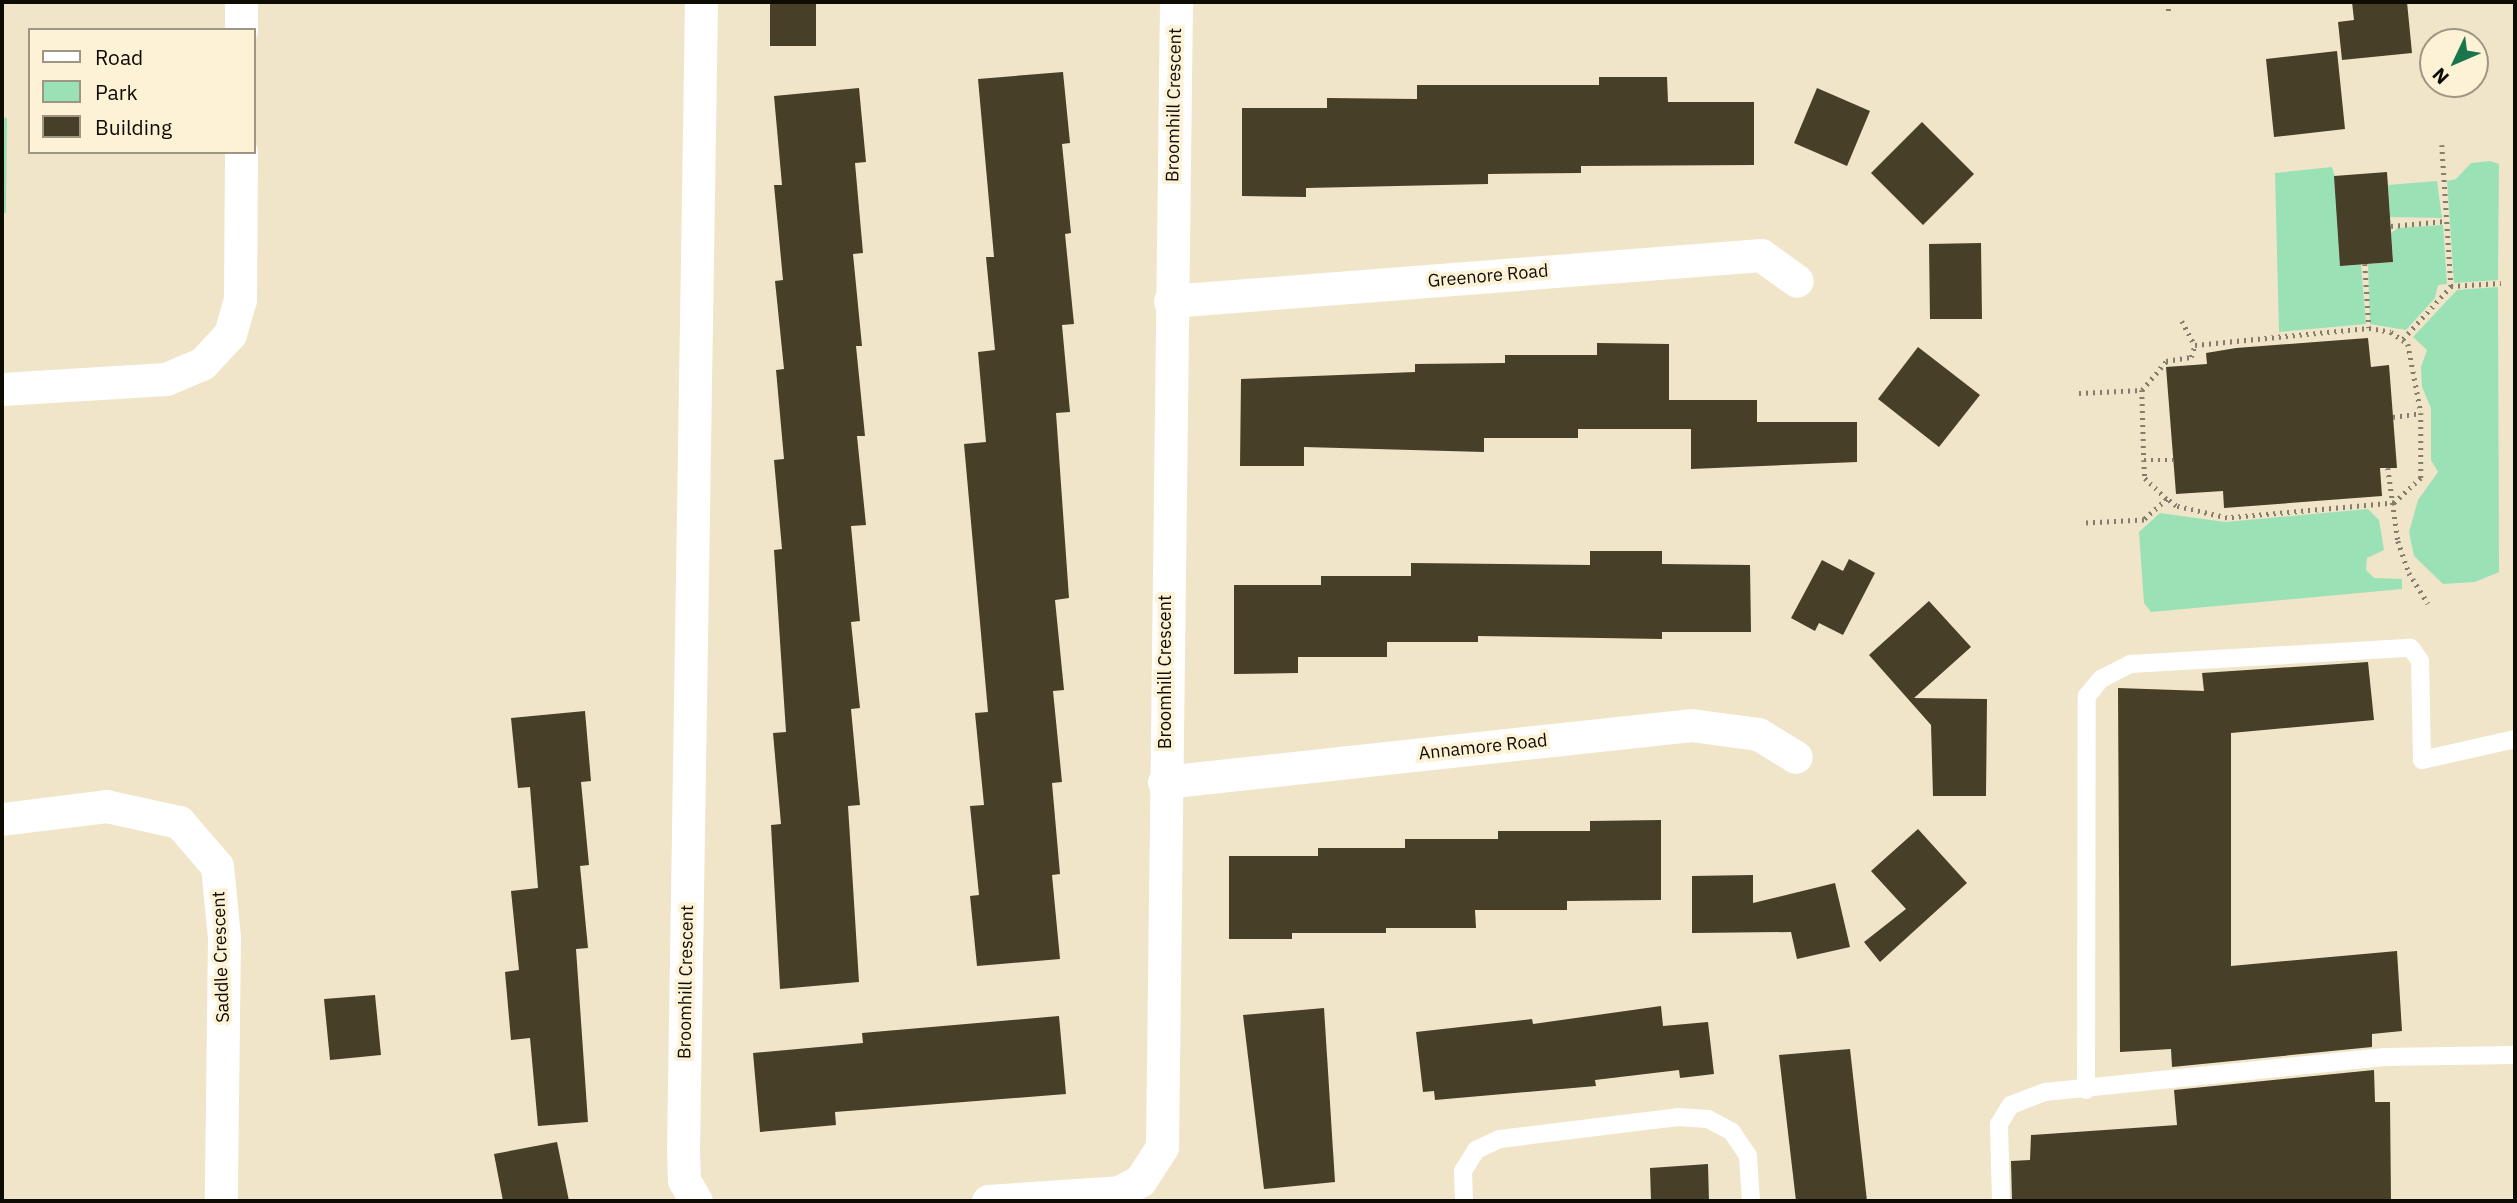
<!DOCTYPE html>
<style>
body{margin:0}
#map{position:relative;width:2517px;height:1203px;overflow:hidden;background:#f0e5c9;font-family:"IBM Plex Sans",sans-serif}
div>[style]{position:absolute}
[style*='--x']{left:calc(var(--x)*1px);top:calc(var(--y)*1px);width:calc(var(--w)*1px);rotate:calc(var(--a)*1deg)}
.green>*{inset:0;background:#9be1b6}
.building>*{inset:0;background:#473f27}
.path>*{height:4.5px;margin-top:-2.25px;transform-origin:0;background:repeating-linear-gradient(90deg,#857d6b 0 2px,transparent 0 7px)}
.service>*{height:18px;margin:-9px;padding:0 9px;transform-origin:9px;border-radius:9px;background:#fff}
.minor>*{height:33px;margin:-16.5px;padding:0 16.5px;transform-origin:16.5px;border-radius:16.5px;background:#fff}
span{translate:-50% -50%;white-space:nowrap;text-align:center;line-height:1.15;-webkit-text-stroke:7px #fdf2d6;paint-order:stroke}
.street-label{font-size:18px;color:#0e0b03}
.frame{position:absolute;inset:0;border:4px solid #0e0b03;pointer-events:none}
.legend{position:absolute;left:28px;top:28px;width:228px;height:126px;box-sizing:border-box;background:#fdf2d6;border:2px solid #9d9682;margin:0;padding:9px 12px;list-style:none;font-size:21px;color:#0e0b03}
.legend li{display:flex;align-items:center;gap:14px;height:35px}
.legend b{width:35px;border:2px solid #9d9682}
.north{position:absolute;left:2419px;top:28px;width:70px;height:70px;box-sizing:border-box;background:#fdf2d6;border:2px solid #9d9682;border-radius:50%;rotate:226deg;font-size:19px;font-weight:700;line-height:28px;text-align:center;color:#0e0b03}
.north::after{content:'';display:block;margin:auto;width:24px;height:32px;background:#19754a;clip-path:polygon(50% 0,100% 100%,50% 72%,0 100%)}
</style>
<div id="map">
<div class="green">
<i style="clip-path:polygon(2px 117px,7px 118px,6px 213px,2px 213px)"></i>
<i style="clip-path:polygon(2490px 161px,2499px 164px,2498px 280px,2454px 283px,2447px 181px,2456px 179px,2471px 163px)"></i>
<i style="clip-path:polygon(2332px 167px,2361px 264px,2366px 324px,2279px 332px,2275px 173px)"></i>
<i style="clip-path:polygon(2437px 181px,2442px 218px,2390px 217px,2388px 185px)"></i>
<i style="clip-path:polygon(2443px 225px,2447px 284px,2438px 285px,2435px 298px,2406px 330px,2370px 324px,2368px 264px,2393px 262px,2391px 233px,2398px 228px)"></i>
<i style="clip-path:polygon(2498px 287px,2499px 572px,2475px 582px,2443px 584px,2414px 556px,2409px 532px,2418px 500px,2438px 472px,2431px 460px,2431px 408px,2422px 387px,2421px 367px,2427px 350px,2413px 337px,2457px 290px)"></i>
<i style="clip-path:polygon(2368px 509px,2379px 520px,2384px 550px,2367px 558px,2366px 570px,2374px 578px,2402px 579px,2402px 589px,2151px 612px,2144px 603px,2139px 532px,2160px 513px,2225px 522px)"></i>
</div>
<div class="building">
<i style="clip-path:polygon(770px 2px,816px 2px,816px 46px,770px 46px)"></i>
<i style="clip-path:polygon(2352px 2px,2407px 2px,2412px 53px,2342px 60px,2338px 22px,2354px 20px)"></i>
<i style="clip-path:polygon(2337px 51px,2345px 129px,2274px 137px,2266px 59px)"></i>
<i style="clip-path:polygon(1063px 72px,1070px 143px,1062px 144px,1071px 233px,1065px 234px,1074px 324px,1062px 325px,1070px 412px,1056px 413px,1069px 598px,1055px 600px,1064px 690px,1053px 691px,1062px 782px,1052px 783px,1060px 874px,1052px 875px,1060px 959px,977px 966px,970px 896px,979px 895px,970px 806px,984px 805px,975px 713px,988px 712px,964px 444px,986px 442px,978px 352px,995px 350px,986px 257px,994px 257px,978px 79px)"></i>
<i style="clip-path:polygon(1599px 77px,1667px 77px,1668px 102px,1754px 102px,1754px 165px,1581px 166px,1581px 173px,1488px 174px,1488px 184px,1306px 188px,1306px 197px,1242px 196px,1242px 108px,1327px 108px,1327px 98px,1417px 99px,1417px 85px,1599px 85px)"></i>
<i style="clip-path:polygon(859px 88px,866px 162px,855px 163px,863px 253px,853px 254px,862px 346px,856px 346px,865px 436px,857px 436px,866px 525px,851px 526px,860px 621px,851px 622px,860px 708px,851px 709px,860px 805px,848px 806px,859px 982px,780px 989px,771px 825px,781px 824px,773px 733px,786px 732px,774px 550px,782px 549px,774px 460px,784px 459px,776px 370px,784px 369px,775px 281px,783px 280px,774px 185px,782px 185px,774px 96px)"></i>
<i style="clip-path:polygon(1817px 88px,1870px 111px,1847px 166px,1794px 143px)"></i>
<i style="clip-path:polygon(1922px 122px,1974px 174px,1923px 225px,1871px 173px)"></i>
<i style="clip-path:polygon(2387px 172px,2393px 262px,2340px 266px,2334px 176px)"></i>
<i style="clip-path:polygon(1981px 243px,1982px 319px,1930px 319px,1929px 244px)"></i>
<i style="clip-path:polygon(2368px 338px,2371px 367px,2389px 365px,2397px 468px,2380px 468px,2382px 496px,2224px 508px,2223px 491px,2176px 494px,2166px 367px,2207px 364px,2206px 353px,2236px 348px)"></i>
<i style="clip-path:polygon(1597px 343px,1669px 344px,1669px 400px,1757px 400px,1757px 422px,1857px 422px,1857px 462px,1691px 469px,1691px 429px,1578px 429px,1578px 438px,1484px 438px,1484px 452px,1304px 447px,1304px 466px,1240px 466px,1241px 379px,1415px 372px,1415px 364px,1505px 363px,1505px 355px,1597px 355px)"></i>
<i style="clip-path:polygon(1918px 347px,1980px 395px,1939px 447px,1878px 399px)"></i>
<i style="clip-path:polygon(1590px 551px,1662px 551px,1662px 564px,1750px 565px,1751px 632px,1662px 632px,1662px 639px,1478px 636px,1478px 642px,1387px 642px,1387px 657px,1298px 657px,1298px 673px,1234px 674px,1234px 585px,1321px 585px,1321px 576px,1411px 576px,1411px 563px,1590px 565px)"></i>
<i style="clip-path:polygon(1849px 559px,1875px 573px,1843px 635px,1819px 623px,1815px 631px,1791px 618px,1822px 560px,1843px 571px)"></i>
<i style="clip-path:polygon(1929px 601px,1971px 647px,1914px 698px,1987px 699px,1986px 796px,1933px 796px,1931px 725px,1869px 655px)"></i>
<i style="clip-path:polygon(2368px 662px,2374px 720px,2231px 733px,2231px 966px,2397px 951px,2402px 1031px,2372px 1034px,2372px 1047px,2172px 1067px,2171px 1049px,2120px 1052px,2118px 688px,2204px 691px,2202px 673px)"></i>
<i style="clip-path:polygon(585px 711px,591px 781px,581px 782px,589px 865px,580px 866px,588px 948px,576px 949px,588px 1122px,538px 1126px,530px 1038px,511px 1040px,505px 972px,519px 970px,511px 891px,538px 888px,530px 787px,518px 788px,511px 718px)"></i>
<i style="clip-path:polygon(1661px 820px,1661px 900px,1567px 901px,1567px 910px,1475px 910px,1476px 928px,1386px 928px,1386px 933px,1292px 933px,1292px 939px,1229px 939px,1229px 856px,1318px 856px,1318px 848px,1405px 848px,1405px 839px,1498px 839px,1498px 831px,1590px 831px,1590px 821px)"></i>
<i style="clip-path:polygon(1918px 829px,1967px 883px,1880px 962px,1864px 942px,1906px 909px,1871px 871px)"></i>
<i style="clip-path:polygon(1753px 875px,1753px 903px,1835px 883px,1850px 947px,1797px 959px,1791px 932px,1692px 933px,1692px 876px)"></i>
<i style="clip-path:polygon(375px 995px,381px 1055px,330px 1060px,324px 999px)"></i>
<i style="clip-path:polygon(1661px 1006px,1663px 1026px,1708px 1022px,1714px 1074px,1680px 1078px,1679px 1070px,1595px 1080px,1596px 1086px,1435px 1100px,1434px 1091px,1423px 1092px,1416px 1032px,1532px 1019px,1533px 1024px)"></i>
<i style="clip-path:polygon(1324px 1008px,1335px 1182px,1264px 1189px,1243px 1015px)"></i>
<i style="clip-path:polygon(1059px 1016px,1066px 1094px,835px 1112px,836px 1125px,760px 1132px,753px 1053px,863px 1043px,862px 1033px)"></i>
<i style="clip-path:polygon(1850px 1049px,1867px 1201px,1796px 1201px,1779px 1055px)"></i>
<i style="clip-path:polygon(2374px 1070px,2375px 1102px,2390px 1102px,2391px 1201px,2012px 1201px,2011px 1161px,2030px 1160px,2031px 1135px,2177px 1125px,2174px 1090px)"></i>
<i style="clip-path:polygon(557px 1142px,569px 1201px,503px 1201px,494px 1154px)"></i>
<i style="clip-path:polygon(1708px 1164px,1709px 1201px,1651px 1201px,1650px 1168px)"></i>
</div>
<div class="path">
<i style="--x:2168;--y:2;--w:12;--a:85"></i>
<i style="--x:2442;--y:145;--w:141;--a:86.3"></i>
<i style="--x:2391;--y:226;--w:55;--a:-5.2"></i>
<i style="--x:2365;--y:264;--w:64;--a:86.4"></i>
<i style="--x:2182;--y:321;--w:27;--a:62"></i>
<i style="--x:2403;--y:339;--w:72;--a:-47.8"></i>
<i style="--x:2451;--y:286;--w:50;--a:-3.4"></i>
<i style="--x:2142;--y:390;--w:70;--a:88.4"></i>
<i style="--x:2144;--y:460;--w:29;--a:0"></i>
<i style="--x:2079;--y:393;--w:63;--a:-2.7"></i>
<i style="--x:2142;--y:390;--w:38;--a:-50"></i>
<i style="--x:2166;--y:361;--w:25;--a:-9"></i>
<i style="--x:2191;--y:357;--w:13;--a:-72"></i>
<i style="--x:2195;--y:345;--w:175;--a:-5.6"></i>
<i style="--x:2369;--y:328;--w:22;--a:10"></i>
<i style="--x:2391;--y:332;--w:21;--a:35"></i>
<i style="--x:2408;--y:344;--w:70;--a:79.3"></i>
<i style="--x:2421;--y:413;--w:65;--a:90"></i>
<i style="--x:2421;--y:478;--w:37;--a:137"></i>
<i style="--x:2394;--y:503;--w:168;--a:174.9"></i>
<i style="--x:2227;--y:518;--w:52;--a:-166.8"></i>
<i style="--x:2176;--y:506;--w:11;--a:-142"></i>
<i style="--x:2167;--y:499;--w:31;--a:138"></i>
<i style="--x:2144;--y:520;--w:58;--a:177"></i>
<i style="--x:2393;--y:417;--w:28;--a:-8"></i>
<i style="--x:2144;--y:460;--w:18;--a:87"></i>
<i style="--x:2145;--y:478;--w:30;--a:44"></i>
<i style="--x:2388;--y:468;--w:74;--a:82.2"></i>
<i style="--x:2398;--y:541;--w:34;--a:71"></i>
<i style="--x:2409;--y:573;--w:36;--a:58"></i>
</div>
<div class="service">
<i style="--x:2086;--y:1090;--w:394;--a:-89.9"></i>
<i style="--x:2087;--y:696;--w:22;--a:-51"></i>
<i style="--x:2101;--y:679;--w:33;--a:-27"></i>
<i style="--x:2130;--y:664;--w:281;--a:-3.3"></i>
<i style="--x:2411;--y:648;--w:16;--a:55"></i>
<i style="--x:2420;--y:661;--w:99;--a:88.8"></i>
<i style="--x:2422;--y:760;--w:95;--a:-12.7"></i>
<i style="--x:1464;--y:1201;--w:30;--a:-92"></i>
<i style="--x:1463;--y:1171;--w:25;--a:-58"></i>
<i style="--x:1476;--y:1150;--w:26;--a:-25"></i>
<i style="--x:1500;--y:1139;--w:179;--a:-7"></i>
<i style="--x:1678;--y:1117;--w:30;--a:4"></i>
<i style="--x:1708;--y:1119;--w:27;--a:28"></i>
<i style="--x:1732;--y:1132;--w:29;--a:56"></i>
<i style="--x:1748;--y:1156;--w:45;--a:86.2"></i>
<i style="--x:2001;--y:1201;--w:77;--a:-91.5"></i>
<i style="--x:1999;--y:1124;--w:22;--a:-58"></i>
<i style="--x:2011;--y:1105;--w:36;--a:-21"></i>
<i style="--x:2045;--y:1092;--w:341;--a:-5.9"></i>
<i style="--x:2384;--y:1057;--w:131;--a:-0.9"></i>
</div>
<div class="minor">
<i style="--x:241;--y:30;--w:28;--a:-90"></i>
<i style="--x:1170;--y:301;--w:593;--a:-4.45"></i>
<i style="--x:1761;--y:255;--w:44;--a:35.8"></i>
<i style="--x:2;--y:389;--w:164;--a:-3.5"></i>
<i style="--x:166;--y:379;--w:39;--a:-23"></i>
<i style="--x:202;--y:364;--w:41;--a:-47"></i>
<i style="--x:230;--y:334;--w:35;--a:-74"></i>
<i style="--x:240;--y:300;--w:148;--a:-89.6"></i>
<i style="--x:1164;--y:782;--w:530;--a:-6.17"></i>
<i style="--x:1691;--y:725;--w:68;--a:7.7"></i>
<i style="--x:1758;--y:734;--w:44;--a:31.2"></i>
<i style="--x:2;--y:819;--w:105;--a:-7.1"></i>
<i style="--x:106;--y:806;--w:75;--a:12.4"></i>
<i style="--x:179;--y:822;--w:58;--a:49.2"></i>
<i style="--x:217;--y:866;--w:71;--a:84.4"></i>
<i style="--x:224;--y:937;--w:264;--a:90.7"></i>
<i style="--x:696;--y:1201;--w:24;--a:-120"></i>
<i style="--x:684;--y:1180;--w:31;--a:-92"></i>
<i style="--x:683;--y:1149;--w:1147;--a:-89.1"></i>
<i style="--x:988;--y:1201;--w:131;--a:-3.9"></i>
<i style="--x:1119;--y:1192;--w:24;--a:-28"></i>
<i style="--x:1140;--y:1181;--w:40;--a:-57.1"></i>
<i style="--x:1162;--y:1147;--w:1145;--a:-89.3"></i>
</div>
<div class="street-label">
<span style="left:1174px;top:105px;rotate:-89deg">Broomhill Crescent</span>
<span style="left:1488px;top:276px;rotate:-5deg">Greenore Road</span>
<span style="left:1165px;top:672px;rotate:-90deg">Broomhill Crescent</span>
<span style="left:1483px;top:747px;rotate:-6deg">Annamore Road</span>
<span style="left:221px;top:957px;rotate:-92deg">Saddle Crescent</span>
<span style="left:686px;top:982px;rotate:-89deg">Broomhill Crescent</span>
</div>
<div class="frame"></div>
<ul class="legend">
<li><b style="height:9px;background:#fff"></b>Road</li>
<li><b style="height:19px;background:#9be1b6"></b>Park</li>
<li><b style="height:19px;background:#473f27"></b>Building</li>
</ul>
<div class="north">N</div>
</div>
